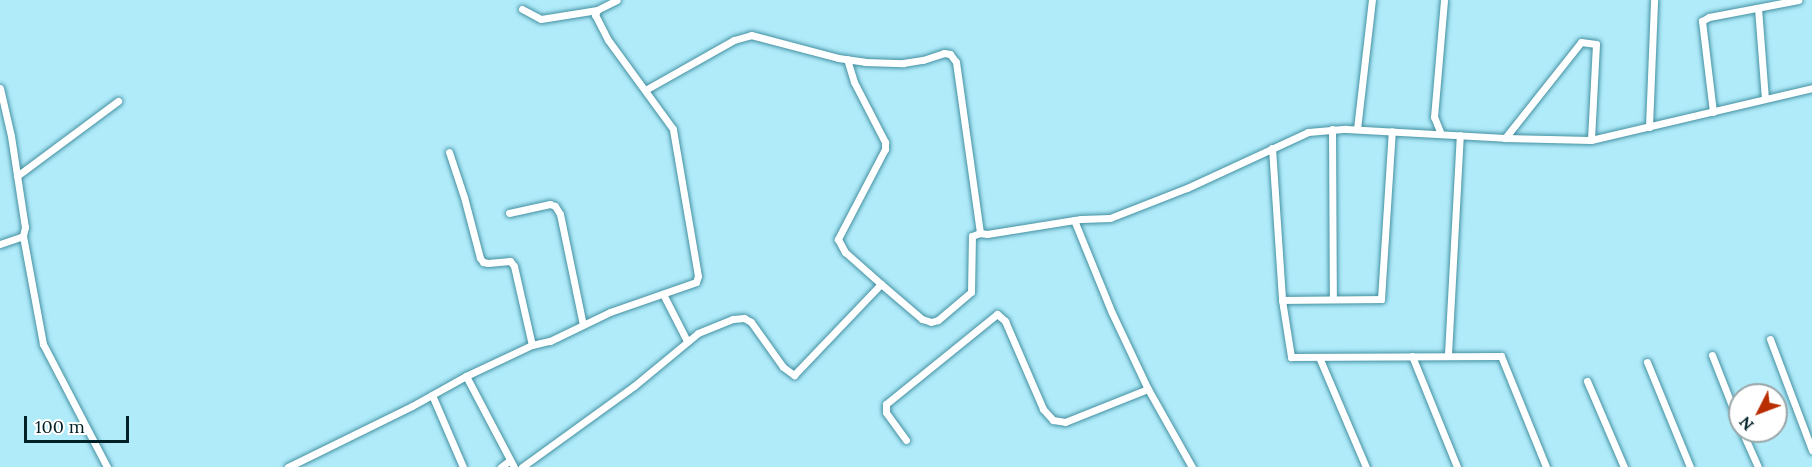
<!DOCTYPE html>
<style>
body{margin:0}
#map{position:relative;width:1812px;height:467px;overflow:hidden;background:#b0ebfa;font-family:Lora,serif}
div>[style]{position:absolute}
[style*='--x']{left:calc(var(--x)*1px);top:calc(var(--y)*1px);width:calc(var(--w)*1px);rotate:calc(var(--a)*1deg)}
.roads{filter:drop-shadow(0 0 2px #4491a2) drop-shadow(0 0 2px #4491a2)}
.minor>*{height:7px;margin:-3.5px;padding:0 3.5px;transform-origin:3.5px;border-radius:3.5px;background:#fff}
span{translate:-50% -50%;white-space:nowrap;text-align:center;line-height:1.15;-webkit-text-stroke:6px #fff;paint-order:stroke}
.north{position:absolute;left:1728px;top:383px;width:60px;height:60px;box-sizing:border-box;background:#fff;border:2px solid #99a6a9;border-radius:50%;rotate:228deg;font-size:16px;font-weight:700;line-height:24px;text-align:center;color:#002027}
.north::after{content:'';display:block;margin:auto;width:21px;height:27px;background:#b82e02;clip-path:polygon(50% 0,100% 100%,50% 72%,0 100%)}
.scale{position:absolute;left:24px;top:416px;width:105px;height:27px;box-sizing:border-box;border:3px solid #002027;border-top:0;padding-left:8px;font-size:18px;line-height:21px;white-space:nowrap;color:#002027;-webkit-text-stroke:4px #fff;paint-order:stroke}
</style>
<div id="map">
<div class="roads">
<div class="minor">
<i style="--x:1758;--y:8;--w:90;--a:85.6"></i>
<i style="--x:522;--y:9;--w:21;--a:28"></i>
<i style="--x:541;--y:19;--w:57;--a:-9.1"></i>
<i style="--x:847;--y:59;--w:24;--a:73"></i>
<i style="--x:854;--y:82;--w:68;--a:62.7"></i>
<i style="--x:885;--y:142;--w:7;--a:90"></i>
<i style="--x:885;--y:149;--w:102;--a:117.6"></i>
<i style="--x:838;--y:239;--w:15;--a:62"></i>
<i style="--x:845;--y:252;--w:48;--a:41.6"></i>
<i style="--x:0;--y:88;--w:49;--a:77.1"></i>
<i style="--x:11;--y:136;--w:92;--a:81.3"></i>
<i style="--x:25;--y:227;--w:9;--a:103"></i>
<i style="--x:23;--y:236;--w:110;--a:79.5"></i>
<i style="--x:43;--y:344;--w:139;--a:62.5"></i>
<i style="--x:647;--y:89;--w:100;--a:-29.4"></i>
<i style="--x:734;--y:40;--w:18;--a:-16"></i>
<i style="--x:751;--y:35;--w:90;--a:14.8"></i>
<i style="--x:838;--y:58;--w:27;--a:8"></i>
<i style="--x:865;--y:62;--w:38;--a:2"></i>
<i style="--x:903;--y:63;--w:20;--a:-9"></i>
<i style="--x:923;--y:60;--w:22;--a:-18"></i>
<i style="--x:944;--y:53;--w:6;--a:9"></i>
<i style="--x:950;--y:54;--w:10;--a:53"></i>
<i style="--x:956;--y:62;--w:173;--a:82"></i>
<i style="--x:980;--y:233;--w:7;--a:8"></i>
<i style="--x:987;--y:234;--w:95;--a:-9.1"></i>
<i style="--x:1081;--y:219;--w:29;--a:-2"></i>
<i style="--x:1110;--y:218;--w:83;--a:-21.3"></i>
<i style="--x:1187;--y:188;--w:133;--a:-24.8"></i>
<i style="--x:1308;--y:132;--w:38;--a:-5"></i>
<i style="--x:1346;--y:129;--w:159;--a:3.2"></i>
<i style="--x:1505;--y:138;--w:86;--a:1.3"></i>
<i style="--x:1591;--y:140;--w:227;--a:-13.2"></i>
<i style="--x:1713;--y:112;--w:92;--a:-96.9"></i>
<i style="--x:1702;--y:21;--w:8;--a:-30"></i>
<i style="--x:1709;--y:17;--w:91;--a:-10.8"></i>
<i style="--x:1649;--y:127;--w:127;--a:-87.7"></i>
<i style="--x:1332;--y:129;--w:169;--a:89.7"></i>
<i style="--x:1357;--y:129;--w:130;--a:-83.4"></i>
<i style="--x:1441;--y:134;--w:18;--a:-112"></i>
<i style="--x:1434;--y:117;--w:117;--a:-85.1"></i>
<i style="--x:1505;--y:138;--w:122;--a:-51.6"></i>
<i style="--x:1581;--y:42;--w:15;--a:8"></i>
<i style="--x:1596;--y:44;--w:96;--a:93"></i>
<i style="--x:1272;--y:148;--w:152;--a:86.2"></i>
<i style="--x:1282;--y:300;--w:58;--a:81"></i>
<i style="--x:1291;--y:357;--w:210;--a:-0.3"></i>
<i style="--x:1501;--y:356;--w:120;--a:67.9"></i>
<i style="--x:449;--y:152;--w:47;--a:71.6"></i>
<i style="--x:464;--y:197;--w:63;--a:75.3"></i>
<i style="--x:480;--y:258;--w:5;--a:53"></i>
<i style="--x:483;--y:262;--w:5;--a:11"></i>
<i style="--x:488;--y:263;--w:22;--a:-5"></i>
<i style="--x:510;--y:261;--w:6;--a:51"></i>
<i style="--x:514;--y:266;--w:81;--a:77.2"></i>
<i style="--x:17;--y:176;--w:126;--a:-36.6"></i>
<i style="--x:509;--y:213;--w:42;--a:-12.4"></i>
<i style="--x:550;--y:204;--w:5;--a:22"></i>
<i style="--x:555;--y:206;--w:9;--a:58"></i>
<i style="--x:560;--y:214;--w:113;--a:78.3"></i>
<i style="--x:1074;--y:220;--w:100;--a:67.8"></i>
<i style="--x:1112;--y:313;--w:84;--a:64.7"></i>
<i style="--x:1148;--y:389;--w:90;--a:60.6"></i>
<i style="--x:0;--y:244;--w:24;--a:-19"></i>
<i style="--x:663;--y:294;--w:53;--a:62.9"></i>
<i style="--x:1282;--y:300;--w:99;--a:-0.6"></i>
<i style="--x:1381;--y:299;--w:168;--a:-86.3"></i>
<i style="--x:1770;--y:339;--w:119;--a:69.3"></i>
<i style="--x:1448;--y:354;--w:219;--a:-86.9"></i>
<i style="--x:1712;--y:355;--w:76;--a:68.5"></i>
<i style="--x:1412;--y:356;--w:120;--a:67.9"></i>
<i style="--x:1319;--y:357;--w:120;--a:66.9"></i>
<i style="--x:1647;--y:362;--w:113;--a:67.7"></i>
<i style="--x:466;--y:376;--w:103;--a:62.2"></i>
<i style="--x:1587;--y:381;--w:94;--a:66.7"></i>
<i style="--x:432;--y:395;--w:78;--a:66.7"></i>
<i style="--x:1742;--y:431;--w:39;--a:66"></i>
<i style="--x:906;--y:440;--w:34;--a:-126"></i>
<i style="--x:886;--y:412;--w:8;--a:-90"></i>
<i style="--x:886;--y:404;--w:143;--a:-39"></i>
<i style="--x:997;--y:314;--w:11;--a:41"></i>
<i style="--x:1005;--y:321;--w:96;--a:66.6"></i>
<i style="--x:1043;--y:409;--w:15;--a:48"></i>
<i style="--x:1053;--y:420;--w:12;--a:9"></i>
<i style="--x:1065;--y:422;--w:89;--a:-21.7"></i>
<i style="--x:288;--y:467;--w:138;--a:-26.2"></i>
<i style="--x:412;--y:406;--w:62;--a:-29.1"></i>
<i style="--x:466;--y:376;--w:73;--a:-25.2"></i>
<i style="--x:532;--y:345;--w:18;--a:-13"></i>
<i style="--x:550;--y:341;--w:67;--a:-25.8"></i>
<i style="--x:610;--y:312;--w:91;--a:-19.2"></i>
<i style="--x:696;--y:282;--w:6;--a:-72"></i>
<i style="--x:698;--y:276;--w:149;--a:-99.7"></i>
<i style="--x:673;--y:129;--w:110;--a:-126.1"></i>
<i style="--x:608;--y:40;--w:28;--a:-117"></i>
<i style="--x:595;--y:15;--w:5;--a:-68"></i>
<i style="--x:597;--y:10;--w:22;--a:-27"></i>
<i style="--x:501;--y:467;--w:11;--a:-38"></i>
<i style="--x:522;--y:467;--w:138;--a:-35.9"></i>
<i style="--x:634;--y:386;--w:83;--a:-39.6"></i>
<i style="--x:698;--y:333;--w:38;--a:-22"></i>
<i style="--x:733;--y:319;--w:11;--a:-5"></i>
<i style="--x:744;--y:318;--w:8;--a:30"></i>
<i style="--x:751;--y:322;--w:55;--a:54.6"></i>
<i style="--x:783;--y:367;--w:14;--a:36"></i>
<i style="--x:794;--y:375;--w:126;--a:-46.3"></i>
<i style="--x:881;--y:284;--w:54;--a:40.5"></i>
<i style="--x:922;--y:319;--w:9;--a:18"></i>
<i style="--x:931;--y:322;--w:7;--a:-16"></i>
<i style="--x:938;--y:320;--w:43;--a:-40.3"></i>
<i style="--x:971;--y:292;--w:56;--a:-89"></i>
<i style="--x:972;--y:236;--w:9;--a:-21"></i>
</div>
</div>
<div class="north">N</div>
<div class="scale">100 m</div>
</div>
